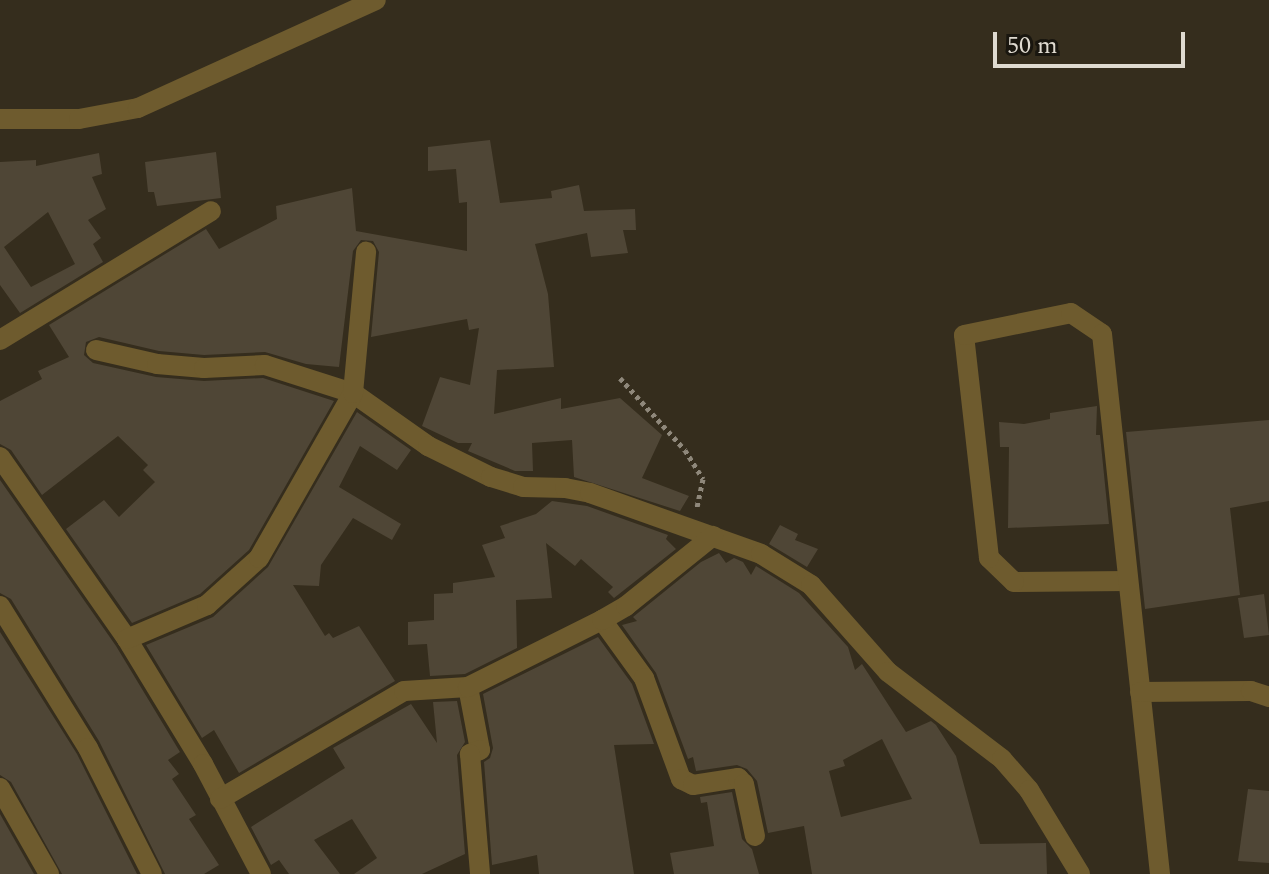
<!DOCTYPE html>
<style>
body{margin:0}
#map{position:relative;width:1269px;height:874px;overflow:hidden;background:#352d1d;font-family:Spectral,serif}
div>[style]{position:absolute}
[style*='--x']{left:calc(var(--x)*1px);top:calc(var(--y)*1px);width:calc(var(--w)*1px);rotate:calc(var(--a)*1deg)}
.building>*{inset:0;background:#4f4636}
.path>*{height:5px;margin-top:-2.5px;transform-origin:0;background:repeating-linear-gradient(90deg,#8f887b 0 4px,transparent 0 8px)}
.minor>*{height:20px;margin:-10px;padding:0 10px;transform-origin:10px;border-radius:10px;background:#6e5b2e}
span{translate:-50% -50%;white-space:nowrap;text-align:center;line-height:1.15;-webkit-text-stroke:6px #19160f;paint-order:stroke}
.scale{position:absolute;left:993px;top:32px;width:192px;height:36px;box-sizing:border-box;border:4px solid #dfdad0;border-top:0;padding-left:10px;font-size:24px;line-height:28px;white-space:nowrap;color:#dfdad0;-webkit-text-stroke:6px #19160f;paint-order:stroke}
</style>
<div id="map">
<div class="building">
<i style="clip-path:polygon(490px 140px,500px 203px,552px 198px,551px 191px,579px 185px,584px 211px,635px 209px,636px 230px,623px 230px,628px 253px,591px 257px,587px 233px,535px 244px,548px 294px,554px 367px,497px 370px,494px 414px,561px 398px,561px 409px,620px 398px,662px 435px,642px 478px,689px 496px,680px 511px,574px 477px,572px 440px,532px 443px,533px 471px,515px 471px,468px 451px,472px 443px,458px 443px,422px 426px,440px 377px,470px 385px,479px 328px,469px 330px,467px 319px,371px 337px,379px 252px,373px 241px,361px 240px,353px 251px,339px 367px,306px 364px,265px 352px,204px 355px,159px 351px,99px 337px,86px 342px,84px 355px,93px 363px,156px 377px,204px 381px,263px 378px,334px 401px,249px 550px,200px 594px,132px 623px,66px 529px,104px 500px,119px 517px,155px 482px,143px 470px,148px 465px,118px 436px,42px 495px,11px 450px,0 444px,0 401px,42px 379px,38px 371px,69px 357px,49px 325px,206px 229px,219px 249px,277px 219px,276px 206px,352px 188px,356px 231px,467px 251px,467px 202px,459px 203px,456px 169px,428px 171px,428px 147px)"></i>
<i style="clip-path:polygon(216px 152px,221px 198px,157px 206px,154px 192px,148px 192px,145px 162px)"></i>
<i style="clip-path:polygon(evenodd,99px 153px,102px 174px,92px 177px,106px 209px,88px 220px,101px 238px,93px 244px,103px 262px,20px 313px,0 285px,0 162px,36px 160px,36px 166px,99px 153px,48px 212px,75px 264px,31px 287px,4px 247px,48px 212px)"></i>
<i style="clip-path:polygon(1097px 406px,1096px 435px,1100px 435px,1109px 524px,1008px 528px,1009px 447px,1000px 447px,999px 422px,1024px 424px,1050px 419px,1050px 413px)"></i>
<i style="clip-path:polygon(357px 412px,411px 450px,397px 470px,360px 446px,339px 487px,401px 524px,392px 540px,353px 518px,321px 565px,319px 586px,293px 585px,325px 636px,329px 633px,333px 638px,359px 626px,395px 681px,239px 773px,214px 730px,202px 738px,146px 645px,213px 617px,268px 567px)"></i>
<i style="clip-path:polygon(1269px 420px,1269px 501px,1230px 508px,1240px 595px,1145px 609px,1126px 432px)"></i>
<i style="clip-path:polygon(0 480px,116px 646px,180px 752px,168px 760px,179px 774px,172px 779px,196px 815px,189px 819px,219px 865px,204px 874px,165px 874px,99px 741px,11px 599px,0 593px)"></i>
<i style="clip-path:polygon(552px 501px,587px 506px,668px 535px,666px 539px,676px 549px,614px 598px,608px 592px,613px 587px,581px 559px,575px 566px,546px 543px,552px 598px,516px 600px,517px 648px,465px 674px,430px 676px,427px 644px,408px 645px,408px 622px,434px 620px,434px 594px,453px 593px,453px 583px,495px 577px,482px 545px,505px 538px,500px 526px,536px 514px)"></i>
<i style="clip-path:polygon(780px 525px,798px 534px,795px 540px,818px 549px,807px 567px,769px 544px)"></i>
<i style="clip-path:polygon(evenodd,719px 553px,726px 563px,734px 558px,743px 562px,751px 575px,756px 566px,799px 593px,848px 647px,855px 670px,862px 664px,906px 732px,931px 721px,936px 725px,956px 756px,980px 844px,1046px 843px,1047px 874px,812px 874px,804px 826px,768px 833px,757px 781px,747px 769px,737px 765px,696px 771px,693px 757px,688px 759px,656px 673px,622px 625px,637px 621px,633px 617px,701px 562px,719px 553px,882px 739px,912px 799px,841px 817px,829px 771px,845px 766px,843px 760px,882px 739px)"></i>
<i style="clip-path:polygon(1264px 594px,1269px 635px,1244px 638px,1238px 598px)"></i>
<i style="clip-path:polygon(0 632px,77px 754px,137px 874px,62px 874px,11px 782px,0 775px)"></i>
<i style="clip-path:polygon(598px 637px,632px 684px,654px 744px,614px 745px,634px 874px,539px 874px,537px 855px,492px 865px,484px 762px,490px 758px,493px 748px,483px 694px)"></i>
<i style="clip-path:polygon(457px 701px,465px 742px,457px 755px,465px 854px,422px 874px,354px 874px,377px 858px,352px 819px,314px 840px,340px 874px,289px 874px,279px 860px,271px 865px,251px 827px,345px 768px,333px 748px,411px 704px,437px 743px,433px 702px)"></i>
<i style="clip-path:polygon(1248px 789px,1269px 791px,1269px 863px,1238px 861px)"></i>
<i style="clip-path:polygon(732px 792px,742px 839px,752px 849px,759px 874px,674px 874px,670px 853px,714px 846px,707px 802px,701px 803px,700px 797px)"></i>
<i style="clip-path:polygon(0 814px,34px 874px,0 874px)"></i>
</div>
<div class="path">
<i style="--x:620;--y:378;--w:97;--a:47.9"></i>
<i style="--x:685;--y:450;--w:34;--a:58"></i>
<i style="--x:703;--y:479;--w:30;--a:102"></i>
</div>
<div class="minor">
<i style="--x:0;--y:119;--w:79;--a:0"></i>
<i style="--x:79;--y:119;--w:60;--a:-10.6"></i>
<i style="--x:138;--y:108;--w:261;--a:-24.4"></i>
<i style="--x:0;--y:340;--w:247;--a:-31.4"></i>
<i style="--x:96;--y:350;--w:63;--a:12.9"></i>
<i style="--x:157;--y:364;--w:47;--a:4.9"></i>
<i style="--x:204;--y:368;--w:61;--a:-2.8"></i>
<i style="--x:265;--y:365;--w:92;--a:17.7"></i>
<i style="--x:353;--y:393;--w:92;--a:35.2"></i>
<i style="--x:428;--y:446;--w:70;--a:26.2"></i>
<i style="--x:491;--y:477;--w:34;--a:17"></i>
<i style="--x:523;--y:487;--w:42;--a:1.4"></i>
<i style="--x:565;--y:488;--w:25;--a:11"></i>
<i style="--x:590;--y:493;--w:182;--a:19.6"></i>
<i style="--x:761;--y:554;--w:59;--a:31.8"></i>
<i style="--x:811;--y:585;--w:116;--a:48.5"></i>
<i style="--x:888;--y:672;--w:143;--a:37.3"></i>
<i style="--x:1002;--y:759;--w:41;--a:48.9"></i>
<i style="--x:1029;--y:790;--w:98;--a:58.7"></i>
<i style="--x:0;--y:457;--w:222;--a:55.1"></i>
<i style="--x:127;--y:639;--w:146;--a:58.7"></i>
<i style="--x:203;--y:764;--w:124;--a:62.2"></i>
<i style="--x:1128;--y:581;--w:114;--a:179.5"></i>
<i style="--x:1014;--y:582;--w:35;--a:-136"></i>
<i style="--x:989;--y:558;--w:224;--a:-96.4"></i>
<i style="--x:964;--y:335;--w:109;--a:-11.6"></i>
<i style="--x:1071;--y:313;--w:37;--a:34"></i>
<i style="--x:1102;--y:334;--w:543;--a:83.87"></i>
<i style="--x:0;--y:606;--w:167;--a:58.2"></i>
<i style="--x:88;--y:748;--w:141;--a:63.1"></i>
<i style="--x:602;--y:620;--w:72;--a:54.1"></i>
<i style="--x:644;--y:678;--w:108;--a:69.9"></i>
<i style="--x:681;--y:779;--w:13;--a:27"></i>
<i style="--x:693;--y:785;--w:46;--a:-8.8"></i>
<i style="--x:738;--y:778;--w:8;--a:45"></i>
<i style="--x:744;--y:784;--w:53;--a:78.1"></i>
<i style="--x:127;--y:639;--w:87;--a:-23"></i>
<i style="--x:207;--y:605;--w:70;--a:-42.1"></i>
<i style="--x:259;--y:558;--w:190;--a:-60.3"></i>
<i style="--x:353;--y:393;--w:142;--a:-84.7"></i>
<i style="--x:468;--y:687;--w:64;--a:79.2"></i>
<i style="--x:480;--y:750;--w:11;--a:158"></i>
<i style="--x:470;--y:754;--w:120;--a:85.2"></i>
<i style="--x:1140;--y:692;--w:111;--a:-0.5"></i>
<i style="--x:1251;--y:691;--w:19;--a:18"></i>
<i style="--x:0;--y:788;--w:99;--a:60.3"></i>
<i style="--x:220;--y:799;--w:213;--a:-30.4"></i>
<i style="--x:404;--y:691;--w:64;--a:-3.6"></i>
<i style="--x:468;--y:687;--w:150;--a:-26.6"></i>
<i style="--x:602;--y:620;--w:28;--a:-30"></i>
<i style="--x:626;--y:606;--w:112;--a:-38.8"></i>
</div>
<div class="scale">50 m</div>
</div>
